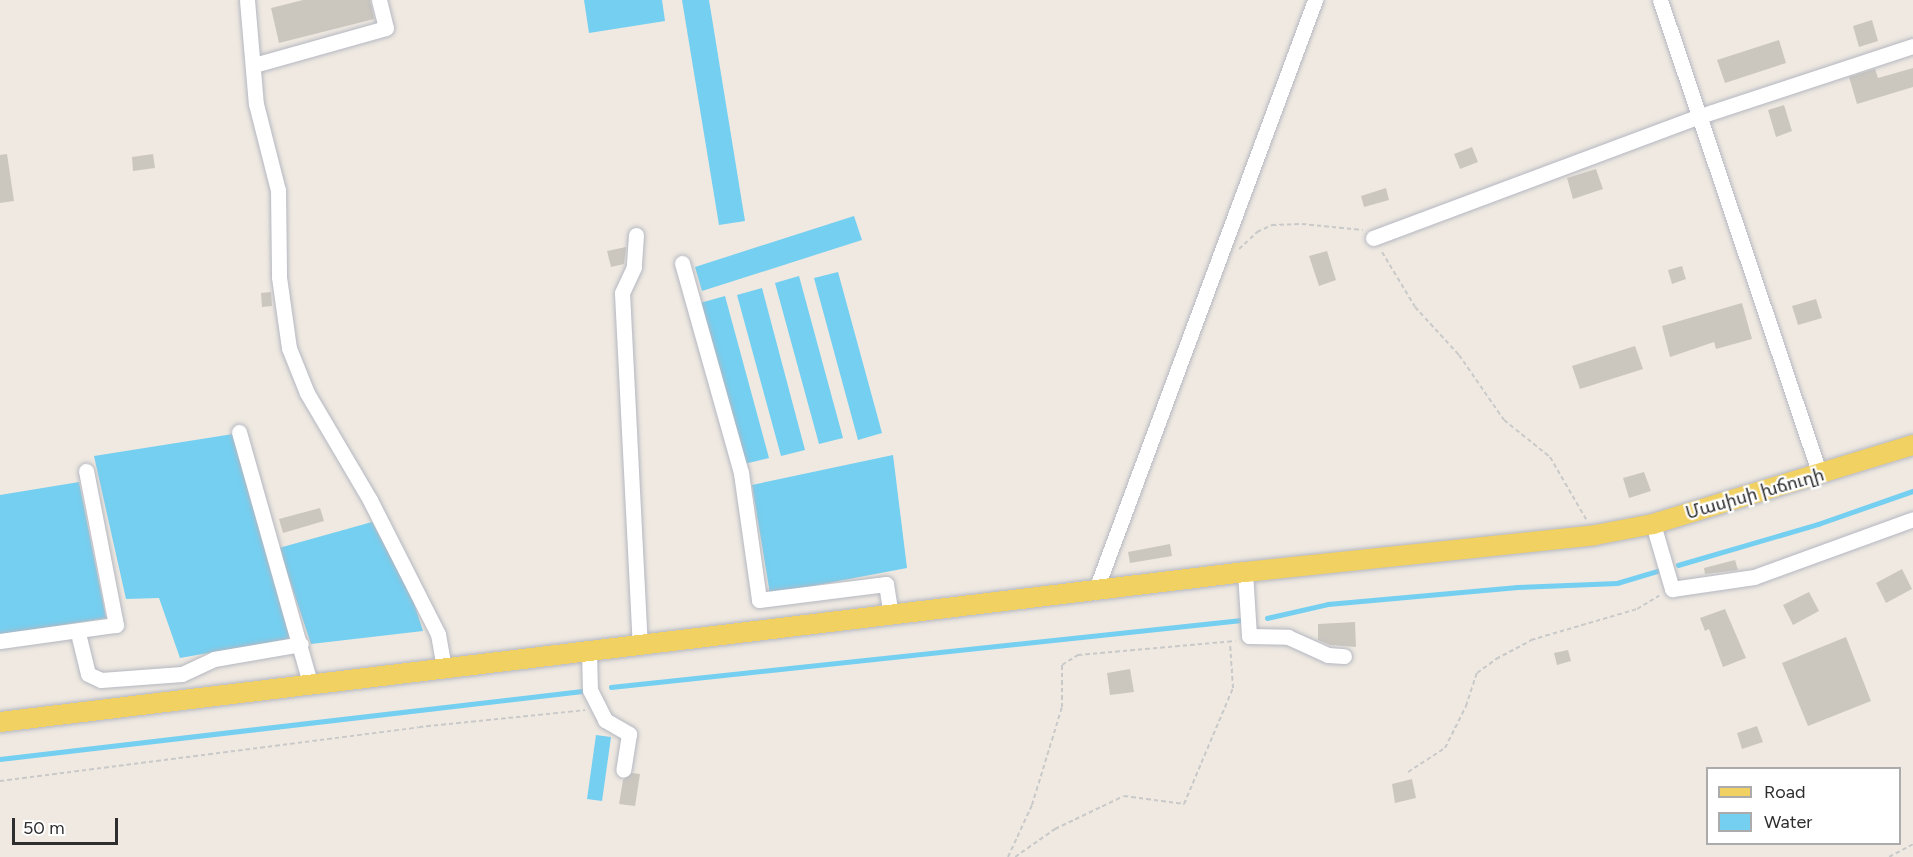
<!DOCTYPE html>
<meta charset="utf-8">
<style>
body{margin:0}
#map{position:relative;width:1913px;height:857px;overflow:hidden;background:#efe9e1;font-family:Figtree,"Noto Sans Armenian",sans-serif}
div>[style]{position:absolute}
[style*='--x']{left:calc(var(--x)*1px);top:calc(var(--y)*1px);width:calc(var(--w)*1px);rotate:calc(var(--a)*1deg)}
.water>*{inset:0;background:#75cff0}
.stream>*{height:4.5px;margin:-2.25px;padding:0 2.25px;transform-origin:2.25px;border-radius:2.25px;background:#75cff0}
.building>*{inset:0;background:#cbc7bf}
.path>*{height:2px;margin-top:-1px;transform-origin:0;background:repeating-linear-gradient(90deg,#c9c9c9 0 4.5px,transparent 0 7.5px)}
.roads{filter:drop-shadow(0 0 2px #b4b7c1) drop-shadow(0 0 2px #b4b7c1)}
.minor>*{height:15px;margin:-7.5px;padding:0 7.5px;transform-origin:7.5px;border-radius:7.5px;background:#fff}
.major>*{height:20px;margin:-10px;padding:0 10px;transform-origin:10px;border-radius:10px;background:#f2d163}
span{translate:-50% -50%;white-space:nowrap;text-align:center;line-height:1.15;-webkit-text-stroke:4.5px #fff;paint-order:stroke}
.street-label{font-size:18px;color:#2e2e2e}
.legend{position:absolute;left:1706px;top:767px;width:195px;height:78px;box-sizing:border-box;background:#fff;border:2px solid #ababab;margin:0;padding:8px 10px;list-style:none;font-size:18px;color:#2e2e2e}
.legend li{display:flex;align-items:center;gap:12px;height:30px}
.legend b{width:30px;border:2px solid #ababab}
.scale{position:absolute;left:12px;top:818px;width:106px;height:27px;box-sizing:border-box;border:3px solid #2e2e2e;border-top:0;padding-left:8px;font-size:18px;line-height:21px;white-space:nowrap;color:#2e2e2e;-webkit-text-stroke:4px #fff;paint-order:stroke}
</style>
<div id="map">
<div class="water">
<i style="clip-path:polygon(584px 0,662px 0,665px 21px,589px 33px)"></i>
<i style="clip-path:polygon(682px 0,709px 0,745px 221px,719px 225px)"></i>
<i style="clip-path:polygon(854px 216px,862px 240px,702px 291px,695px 267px)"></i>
<i style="clip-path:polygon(838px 272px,882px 433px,858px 440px,814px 278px)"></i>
<i style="clip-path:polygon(799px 276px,843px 438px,819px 444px,775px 283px)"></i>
<i style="clip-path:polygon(762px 288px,805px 450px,781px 456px,737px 295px)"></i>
<i style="clip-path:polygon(725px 296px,769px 458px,744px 464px,700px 303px)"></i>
<i style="clip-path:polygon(233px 434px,293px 638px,180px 658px,159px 598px,126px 599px,94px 456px)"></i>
<i style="clip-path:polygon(893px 455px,907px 568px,770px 594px,752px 485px)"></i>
<i style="clip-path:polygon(79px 482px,106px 618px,0 635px,0 495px)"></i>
<i style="clip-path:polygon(372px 522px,412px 597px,423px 631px,311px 644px,279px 548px)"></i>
<i style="clip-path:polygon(596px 735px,611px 737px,602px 801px,587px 799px)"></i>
</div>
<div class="stream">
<i style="--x:1678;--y:565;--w:146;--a:-16.3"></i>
<i style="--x:1818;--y:524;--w:101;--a:-19.2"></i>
<i style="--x:1267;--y:618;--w:63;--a:-12.9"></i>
<i style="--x:1328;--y:604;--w:190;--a:-5.1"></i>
<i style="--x:1517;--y:587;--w:100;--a:-2.3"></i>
<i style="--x:1617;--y:583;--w:42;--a:-16.7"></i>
<i style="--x:611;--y:687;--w:634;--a:-6.07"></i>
<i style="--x:0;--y:759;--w:586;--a:-6.66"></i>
</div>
<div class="building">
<i style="clip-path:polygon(303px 0,370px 0,374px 19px,279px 43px,271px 8px)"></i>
<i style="clip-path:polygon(1872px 20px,1878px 41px,1859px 47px,1853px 26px)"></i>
<i style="clip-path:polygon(1779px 40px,1786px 63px,1725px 83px,1717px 60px)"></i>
<i style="clip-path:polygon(1913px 68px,1913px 87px,1857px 104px,1849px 77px,1875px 69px,1878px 78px)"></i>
<i style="clip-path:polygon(1784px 105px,1792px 131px,1776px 137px,1768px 110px)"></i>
<i style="clip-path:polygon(1472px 147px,1478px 162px,1460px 169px,1454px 154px)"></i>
<i style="clip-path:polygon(7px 154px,14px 201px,0 203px,0 155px)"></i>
<i style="clip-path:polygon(153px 154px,155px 168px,133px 171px,132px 157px)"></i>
<i style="clip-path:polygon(1596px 169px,1603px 189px,1573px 199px,1567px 178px)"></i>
<i style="clip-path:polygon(1386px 188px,1389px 200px,1364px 207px,1361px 196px)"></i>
<i style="clip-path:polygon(626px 247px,624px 264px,611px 267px,607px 251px)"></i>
<i style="clip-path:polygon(1327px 251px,1336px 280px,1319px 286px,1309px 256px)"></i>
<i style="clip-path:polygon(1682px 266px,1686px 279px,1672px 284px,1668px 270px)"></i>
<i style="clip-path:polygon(271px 292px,272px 306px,262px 307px,261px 293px)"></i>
<i style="clip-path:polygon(1816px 299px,1822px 318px,1798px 325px,1792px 306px)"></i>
<i style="clip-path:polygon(1742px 303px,1752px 339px,1716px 349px,1714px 342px,1670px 357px,1662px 326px)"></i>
<i style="clip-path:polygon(1635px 346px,1643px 369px,1580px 389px,1572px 366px)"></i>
<i style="clip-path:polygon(1644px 472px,1651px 491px,1629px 498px,1623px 478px)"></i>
<i style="clip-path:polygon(320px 508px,324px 521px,283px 533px,279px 519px)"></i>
<i style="clip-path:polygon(1170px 544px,1172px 556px,1130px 563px,1128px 552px)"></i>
<i style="clip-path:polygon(1735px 560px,1738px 570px,1705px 574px,1704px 568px)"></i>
<i style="clip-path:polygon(1902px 569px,1912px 589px,1886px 603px,1876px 583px)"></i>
<i style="clip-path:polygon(1809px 592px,1819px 611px,1793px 625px,1783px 605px)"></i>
<i style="clip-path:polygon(1725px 609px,1746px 658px,1723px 667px,1709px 629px,1705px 631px,1700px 618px)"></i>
<i style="clip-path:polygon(1355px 622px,1356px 647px,1330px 645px,1318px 640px,1318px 624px)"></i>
<i style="clip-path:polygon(1846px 637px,1871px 701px,1808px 726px,1782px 663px)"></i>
<i style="clip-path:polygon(1568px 650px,1571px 661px,1557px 665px,1554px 653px)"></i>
<i style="clip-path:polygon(1130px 669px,1134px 692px,1110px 695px,1107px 673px)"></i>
<i style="clip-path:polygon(1757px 726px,1763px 742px,1742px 749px,1737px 733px)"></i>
<i style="clip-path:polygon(632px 773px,640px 774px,635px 806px,619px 804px,623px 780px)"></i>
<i style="clip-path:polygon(1412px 779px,1416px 798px,1395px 803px,1392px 784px)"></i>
</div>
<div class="path">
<i style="--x:1239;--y:249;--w:25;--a:-43"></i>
<i style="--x:1257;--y:232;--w:17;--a:-25"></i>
<i style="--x:1272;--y:225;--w:30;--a:-2"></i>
<i style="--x:1302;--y:224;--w:61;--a:5.6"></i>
<i style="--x:1382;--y:252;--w:64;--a:59"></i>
<i style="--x:1415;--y:307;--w:65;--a:47.5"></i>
<i style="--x:1459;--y:355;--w:79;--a:55.3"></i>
<i style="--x:1504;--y:420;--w:59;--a:38.8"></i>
<i style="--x:1550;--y:457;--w:72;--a:59.9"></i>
<i style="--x:1408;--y:772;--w:44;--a:-33"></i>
<i style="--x:1445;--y:748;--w:47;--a:-63.4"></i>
<i style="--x:1466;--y:706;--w:35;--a:-72"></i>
<i style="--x:1477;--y:673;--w:24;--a:-36"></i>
<i style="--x:1496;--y:659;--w:40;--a:-28"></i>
<i style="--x:1531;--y:640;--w:110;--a:-16.3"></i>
<i style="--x:1637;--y:609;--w:26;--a:-31"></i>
<i style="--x:0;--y:781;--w:422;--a:-7.3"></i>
<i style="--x:419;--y:727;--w:167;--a:-5.8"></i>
<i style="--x:1008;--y:857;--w:57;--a:-65.2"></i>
<i style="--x:1032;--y:805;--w:102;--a:-73"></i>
<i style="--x:1062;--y:707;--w:42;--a:-90"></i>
<i style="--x:1062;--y:665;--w:19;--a:-32"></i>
<i style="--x:1078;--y:655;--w:158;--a:-5.1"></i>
<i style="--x:1015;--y:857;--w:49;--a:-35"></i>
<i style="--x:1055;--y:829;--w:76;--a:-25.6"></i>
<i style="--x:1124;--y:796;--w:61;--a:7.6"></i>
<i style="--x:1184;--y:804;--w:126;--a:-67.1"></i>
<i style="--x:1233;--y:688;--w:45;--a:-93.8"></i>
<i style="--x:1889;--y:857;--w:27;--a:-28"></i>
</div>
<div class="roads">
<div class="minor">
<i style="--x:247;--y:0;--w:104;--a:85.1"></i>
<i style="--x:256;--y:104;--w:89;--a:75.7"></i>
<i style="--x:278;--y:190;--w:87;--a:89.3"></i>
<i style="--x:279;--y:277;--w:72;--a:82"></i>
<i style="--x:289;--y:348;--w:48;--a:68.2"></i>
<i style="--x:307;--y:393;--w:124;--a:59.5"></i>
<i style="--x:370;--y:500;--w:150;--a:63.1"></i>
<i style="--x:438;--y:634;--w:35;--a:80"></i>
<i style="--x:1660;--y:0;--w:501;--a:71.38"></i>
<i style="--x:254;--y:65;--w:137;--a:-15.7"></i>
<i style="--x:386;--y:28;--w:29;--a:-104"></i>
<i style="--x:636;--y:235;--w:32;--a:94"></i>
<i style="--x:634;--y:267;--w:29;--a:115"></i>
<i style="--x:622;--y:293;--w:351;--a:87.1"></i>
<i style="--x:1373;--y:238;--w:349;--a:-20.5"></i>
<i style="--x:1700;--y:116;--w:224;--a:-18.2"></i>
<i style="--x:682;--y:263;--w:218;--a:74.3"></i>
<i style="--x:741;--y:473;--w:128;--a:81.9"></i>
<i style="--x:759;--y:600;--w:128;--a:-7.2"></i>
<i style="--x:886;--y:584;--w:32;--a:81"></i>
<i style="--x:239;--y:432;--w:261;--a:74.2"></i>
<i style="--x:1653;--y:524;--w:68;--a:73.7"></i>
<i style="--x:1672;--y:589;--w:83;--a:-8.3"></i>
<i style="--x:1754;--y:577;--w:169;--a:-20"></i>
<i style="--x:1245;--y:572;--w:64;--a:86.4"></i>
<i style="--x:1249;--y:636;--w:39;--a:1"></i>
<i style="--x:1288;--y:637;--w:44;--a:24.2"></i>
<i style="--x:1328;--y:655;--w:16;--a:4"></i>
<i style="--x:1095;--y:592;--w:632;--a:-69.61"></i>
<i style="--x:78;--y:633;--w:42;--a:76.3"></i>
<i style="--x:88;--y:674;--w:14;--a:25"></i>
<i style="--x:101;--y:680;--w:81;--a:-4.2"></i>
<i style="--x:182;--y:674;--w:35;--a:-25"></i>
<i style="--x:214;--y:659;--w:88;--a:-9.8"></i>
<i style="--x:0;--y:641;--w:117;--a:-7.9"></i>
<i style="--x:116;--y:625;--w:157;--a:-101"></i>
<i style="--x:589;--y:650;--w:40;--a:88.6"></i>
<i style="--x:590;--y:690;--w:34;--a:63"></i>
<i style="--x:605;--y:720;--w:28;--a:30"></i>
<i style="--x:629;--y:734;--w:36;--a:99"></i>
</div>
<div class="major">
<i style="--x:0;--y:722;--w:1254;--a:-6.87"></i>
<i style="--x:1245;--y:572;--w:352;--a:-6"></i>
<i style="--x:1595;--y:535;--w:59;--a:-10.7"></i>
<i style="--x:1653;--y:524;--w:272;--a:-16.9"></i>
</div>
</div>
<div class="street-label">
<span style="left:1755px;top:494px;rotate:-16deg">Մասիսի խճուղի</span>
</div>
<ul class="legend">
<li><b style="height:8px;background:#f2d163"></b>Road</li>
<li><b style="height:16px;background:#75cff0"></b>Water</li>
</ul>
<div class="scale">50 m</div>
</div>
